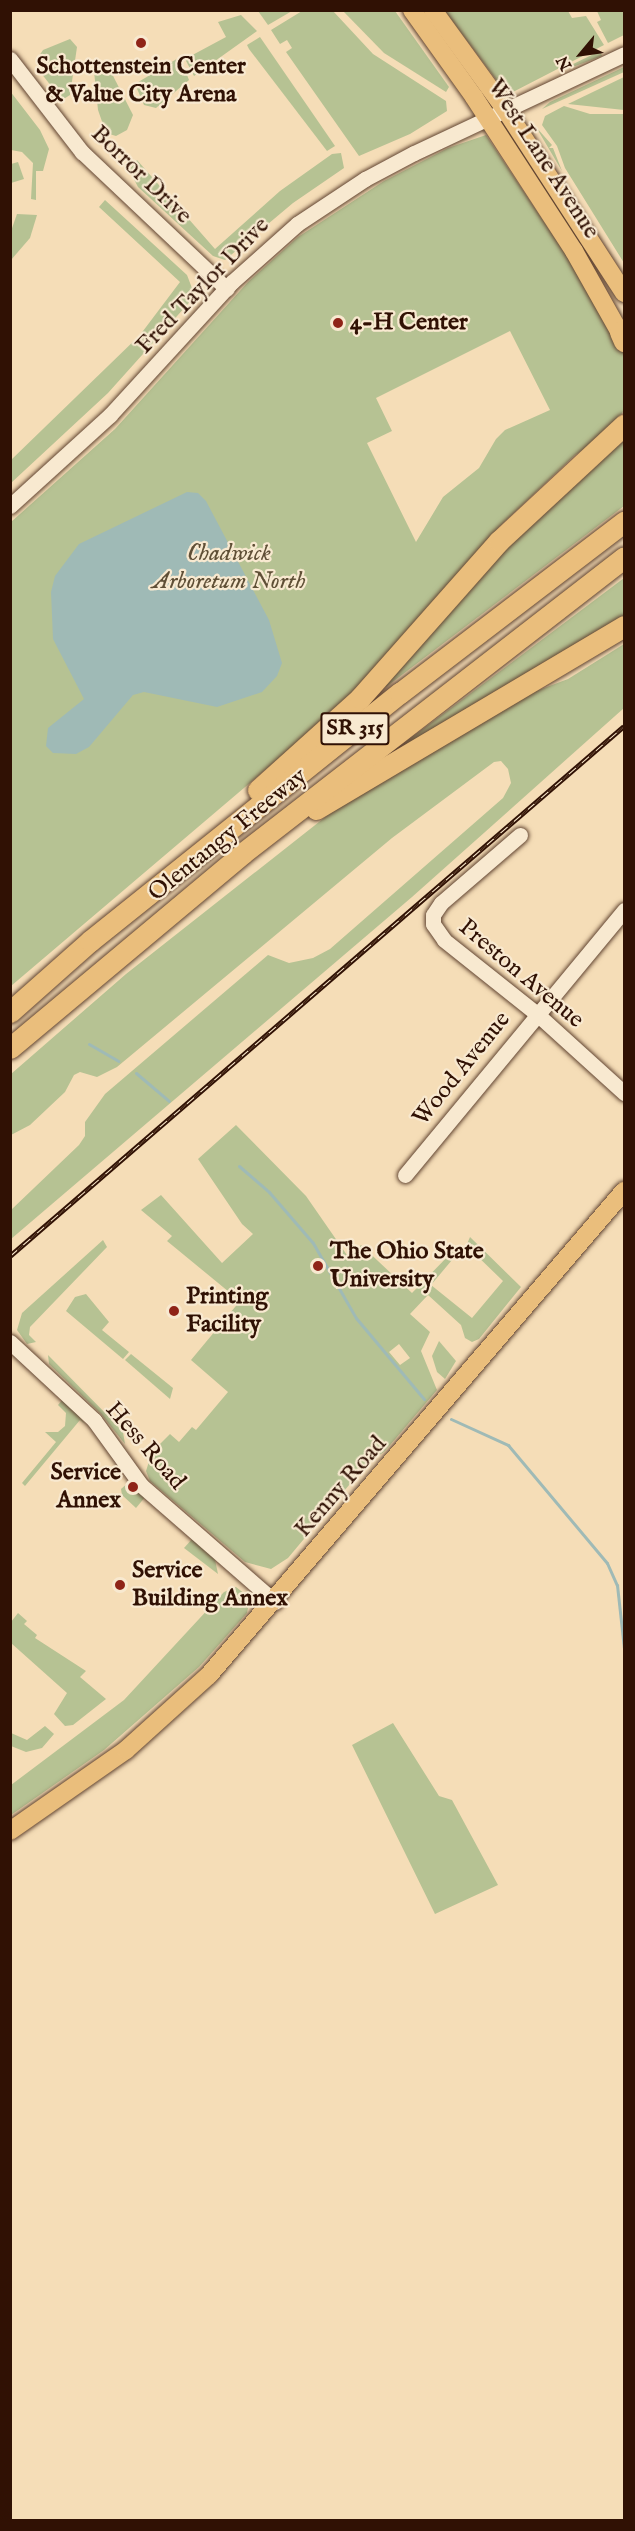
<!DOCTYPE html>
<style>
body{margin:0}
#map{position:relative;width:635px;height:2531px;overflow:hidden;background:#f5ddb7;font-family:"IM FELL English",serif}
div>[style]{position:absolute}
[style*='--x']{left:calc(var(--x)*1px);top:calc(var(--y)*1px);width:calc(var(--w)*1px);rotate:calc(var(--a)*1deg)}
.green>*{inset:0;background:#b6c293}
.water>*{inset:0;background:#9fbab6}
.stream>*{height:3px;margin:-1.5px;padding:0 1.5px;transform-origin:1.5px;border-radius:1.5px;background:#9fbab6}
.roads{filter:drop-shadow(0 0 2px #614431) drop-shadow(0 0 2px #614431)}
.minor>*{height:15px;margin:-7.5px;padding:0 7.5px;transform-origin:7.5px;border-radius:7.5px;background:#f8e9d0}
.major>*{height:18px;margin:-9px;padding:0 9px;transform-origin:9px;border-radius:9px;background:#eabe7c}
.highway>*{height:21px;margin:-10.5px;padding:0 10.5px;transform-origin:10.5px;border-radius:10.5px;background:#eabe7c}
.rail>*{height:5px;margin-top:-2.5px;transform-origin:0;background:repeating-linear-gradient(90deg,#f8e9d0 0 9px,#301104 0 18px);box-sizing:border-box;border-block:2px solid #301104}
.dots>*{width:16px;height:16px;translate:-50% -50%;box-sizing:border-box;border:3px solid #f8e9d0;border-radius:50%}
span{translate:-50% -50%;white-space:nowrap;text-align:center;line-height:1.15;-webkit-text-stroke:4.5px #f8e9d0;paint-order:stroke}
.shield-label span{padding:2px 4px;background:#f8e9d0;border:2px solid;border-radius:4px;-webkit-text-stroke-width:0}
.shield-label{font-size:22px;color:#301104;font-weight:700}
.poi-label{font-size:24px;color:#301104;font-weight:700}
.left{translate:0 -50%;text-align:left}
.right{translate:-100% -50%;text-align:right}
.street-label{font-size:24px;color:#301104}
.park-label{font-size:24px;color:#5f4f36;font-style:italic}
.frame{position:absolute;inset:0;border:12px solid #301104;pointer-events:none}
.north{position:absolute;left:551px;top:24px;width:60px;height:60px;-webkit-text-stroke:4px #f8e9d0;paint-order:stroke;rotate:241deg;font-size:16px;font-weight:700;line-height:24px;text-align:center;color:#301104}
.north::after{content:'';display:block;margin:auto;width:21px;height:27px;background:#301104;clip-path:polygon(50% 0,100% 100%,50% 72%,0 100%)}
</style>
<div id="map">
<div class="green">
<i style="clip-path:polygon(258px 11px,292px 11px,268px 25px)"></i>
<i style="clip-path:polygon(302px 11px,333px 11px,373px 54px,446px 101px,447px 111px,410px 134px,359px 156px,286px 52px,292px 48px,287px 40px,280px 44px,271px 30px)"></i>
<i style="clip-path:polygon(343px 11px,395px 11px,449px 87px,446px 92px,384px 53px)"></i>
<i style="clip-path:polygon(445px 11px,568px 11px,572px 18px,586px 16px,604px 45px,513px 92px,503px 89px)"></i>
<i style="clip-path:polygon(597px 11px,624px 11px,624px 35px,608px 43px,597px 22px,601px 20px)"></i>
<i style="clip-path:polygon(241px 15px,257px 31px,194px 76px,185px 59px,226px 37px,218px 22px)"></i>
<i style="clip-path:polygon(260px 37px,335px 146px,327px 151px,249px 49px,247px 45px)"></i>
<i style="clip-path:polygon(70px 39px,77px 47px,70px 95px,62px 100px,41px 73px,37px 59px,43px 50px)"></i>
<i style="clip-path:polygon(600px 51px,602px 56px,570px 68px,569px 66px)"></i>
<i style="clip-path:polygon(180px 57px,189px 80px,156px 108px,144px 105px,135px 84px)"></i>
<i style="clip-path:polygon(102px 63px,108px 66px,133px 115px,127px 130px,116px 136px,106px 133px,98px 110px,94px 71px)"></i>
<i style="clip-path:polygon(624px 67px,624px 72px,542px 109px,550px 102px)"></i>
<i style="clip-path:polygon(624px 77px,624px 110px,568px 104px)"></i>
<i style="clip-path:polygon(10px 91px,40px 130px,49px 149px,43px 171px,36px 171px,36px 200px,31px 199px,33px 163px,22px 152px,11px 150px)"></i>
<i style="clip-path:polygon(564px 106px,590px 114px,624px 114px,624px 263px,565px 168px,557px 146px,542px 125px,545px 116px)"></i>
<i style="clip-path:polygon(536px 127px,552px 145px,549px 148px,553px 148px,562px 171px)"></i>
<i style="clip-path:polygon(evenodd,486px 135px,578px 273px,624px 354px,623px 412px,602px 437px,575px 455px,499px 527px,414px 633px,318px 725px,11px 986px,11px 522px,115px 429px,248px 282px,298px 237px,384px 181px,448px 148px,486px 135px,510px 331px,550px 410px,505px 430px,496px 439px,479px 468px,443px 497px,416px 542px,367px 443px,392px 431px,376px 398px,510px 331px)"></i>
<i style="clip-path:polygon(341px 153px,344px 168px,293px 203px,225px 260px,213px 256px,138px 187px,129px 170px,137px 160px,215px 249px,280px 191px,332px 154px)"></i>
<i style="clip-path:polygon(18px 162px,24px 179px,11px 183px,11px 164px)"></i>
<i style="clip-path:polygon(105px 200px,187px 275px,195px 296px,108px 393px,11px 483px,11px 460px,140px 335px,180px 282px,99px 207px)"></i>
<i style="clip-path:polygon(17px 214px,37px 215px,30px 238px,11px 260px,11px 231px)"></i>
<i style="clip-path:polygon(624px 433px,624px 506px,386px 687px,383px 684px,474px 576px)"></i>
<i style="clip-path:polygon(624px 578px,624px 617px,406px 748px,403px 744px)"></i>
<i style="clip-path:polygon(624px 644px,624px 708px,412px 897px,11px 1239px,11px 1210px,79px 1145px,85px 1136px,85px 1122px,105px 1094px,268px 955px,289px 963px,313px 958px,330px 949px,503px 798px,511px 783px,508px 769px,501px 761px,494px 762px,392px 838px,117px 1067px,97px 1077px,80px 1072px,74px 1075px,65px 1092px,30px 1125px,11px 1135px,11px 1074px,126px 974px,338px 807px,531px 693px,568px 679px)"></i>
<i style="clip-path:polygon(evenodd,236px 1125px,306px 1196px,349px 1258px,361px 1245px,412px 1293px,453px 1251px,457px 1254px,431px 1285px,472px 1318px,503px 1281px,471px 1250px,467px 1244px,470px 1237px,521px 1287px,479px 1339px,472px 1342px,465px 1338px,461px 1325px,428px 1295px,410px 1314px,430px 1332px,421px 1351px,437px 1390px,385px 1451px,365px 1466px,288px 1558px,271px 1569px,245px 1562px,150px 1481px,146px 1471px,152px 1452px,170px 1434px,179px 1442px,192px 1427px,196px 1430px,228px 1392px,191px 1360px,240px 1301px,167px 1241px,172px 1236px,141px 1210px,161px 1195px,222px 1263px,253px 1234px,242px 1224px,198px 1159px,236px 1125px,399px 1344px,410px 1358px,400px 1365px,389px 1352px,399px 1344px)"></i>
<i style="clip-path:polygon(103px 1240px,107px 1247px,30px 1327px,29px 1335px,36px 1342px,27px 1344px,17px 1330px,22px 1313px)"></i>
<i style="clip-path:polygon(86px 1294px,109px 1322px,102px 1330px,129px 1352px,123px 1359px,66px 1311px,75px 1297px)"></i>
<i style="clip-path:polygon(439px 1341px,456px 1361px,445px 1379px,437px 1372px,432px 1356px)"></i>
<i style="clip-path:polygon(131px 1354px,173px 1388px,170px 1399px,125px 1360px)"></i>
<i style="clip-path:polygon(48px 1355px,115px 1423px,123px 1432px,125px 1444px,101px 1414px,49px 1364px)"></i>
<i style="clip-path:polygon(64px 1398px,85px 1424px,80px 1420px,25px 1486px,22px 1483px,56px 1442px,45px 1432px,58px 1432px,65px 1426px,66px 1413px,58px 1405px)"></i>
<i style="clip-path:polygon(128px 1483px,146px 1496px,136px 1508px,122px 1495px,121px 1489px)"></i>
<i style="clip-path:polygon(193px 1538px,214px 1555px,218px 1574px,184px 1548px)"></i>
<i style="clip-path:polygon(236px 1587px,250px 1598px,247px 1613px,199px 1667px,104px 1750px,11px 1815px,11px 1785px,124px 1700px,224px 1592px)"></i>
<i style="clip-path:polygon(18px 1613px,27px 1621px,24px 1624px,37px 1635px,35px 1638px,86px 1671px,80px 1677px,106px 1699px,73px 1725px,65px 1726px,54px 1714px,67px 1693px,11px 1643px,11px 1622px)"></i>
<i style="clip-path:polygon(393px 1723px,439px 1796px,452px 1800px,498px 1885px,435px 1914px,352px 1745px)"></i>
<i style="clip-path:polygon(45px 1726px,54px 1734px,42px 1748px,26px 1752px,11px 1746px,11px 1733px,27px 1740px)"></i>
</div>
<div class="water">
<i style="clip-path:polygon(187px 492px,198px 493px,206px 501px,269px 620px,282px 663px,277px 676px,262px 692px,217px 707px,144px 692px,133px 695px,89px 747px,76px 754px,53px 753px,46px 746px,48px 728px,84px 699px,53px 639px,51px 592px,55px 576px,79px 544px)"></i>
</div>
<div class="stream">
<i style="--x:89;--y:1044;--w:34;--a:30"></i>
<i style="--x:136;--y:1073;--w:43;--a:40.3"></i>
<i style="--x:239;--y:1166;--w:40;--a:41"></i>
<i style="--x:269;--y:1192;--w:67;--a:49.2"></i>
<i style="--x:313;--y:1243;--w:86;--a:60.2"></i>
<i style="--x:356;--y:1318;--w:106;--a:50"></i>
<i style="--x:451;--y:1419;--w:63;--a:24.5"></i>
<i style="--x:508;--y:1445;--w:154;--a:50"></i>
<i style="--x:607;--y:1563;--w:24;--a:66"></i>
<i style="--x:617;--y:1585;--w:63;--a:83.7"></i>
</div>
<div class="roads">
<div class="minor">
<i style="--x:10;--y:59;--w:118;--a:52.3"></i>
<i style="--x:82;--y:152;--w:199;--a:43.4"></i>
<i style="--x:10;--y:506;--w:135;--a:-42.3"></i>
<i style="--x:110;--y:415;--w:180;--a:-47.5"></i>
<i style="--x:232;--y:282;--w:87;--a:-41.7"></i>
<i style="--x:297;--y:224;--w:82;--a:-33.5"></i>
<i style="--x:365;--y:179;--w:55;--a:-28"></i>
<i style="--x:414;--y:153;--w:232;--a:-25.2"></i>
<i style="--x:520;--y:835;--w:104;--a:139.3"></i>
<i style="--x:441;--y:903;--w:14;--a:124"></i>
<i style="--x:433;--y:915;--w:9;--a:90"></i>
<i style="--x:433;--y:924;--w:19;--a:55"></i>
<i style="--x:444;--y:940;--w:119;--a:38.5"></i>
<i style="--x:537;--y:1014;--w:118;--a:42.2"></i>
<i style="--x:405;--y:1175;--w:344;--a:-50.4"></i>
<i style="--x:10;--y:1342;--w:115;--a:42.9"></i>
<i style="--x:94;--y:1420;--w:80;--a:54.1"></i>
<i style="--x:141;--y:1485;--w:178;--a:41.1"></i>
</div>
<div class="major">
<i style="--x:412;--y:10;--w:107;--a:54.5"></i>
<i style="--x:474;--y:97;--w:184;--a:57"></i>
<i style="--x:574;--y:251;--w:102;--a:60.7"></i>
<i style="--x:433;--y:10;--w:122;--a:54"></i>
<i style="--x:505;--y:109;--w:219;--a:57.1"></i>
<i style="--x:10;--y:1831;--w:141;--a:-34.9"></i>
<i style="--x:126;--y:1750;--w:112;--a:-42.1"></i>
<i style="--x:209;--y:1675;--w:638;--a:-49.39"></i>
</div>
<div class="highway">
<i style="--x:620;--y:332;--w:10;--a:66"></i>
<i style="--x:258;--y:790;--w:137;--a:-42"></i>
<i style="--x:360;--y:698;--w:210;--a:-48.5"></i>
<i style="--x:499;--y:541;--w:171;--a:-42.9"></i>
<i style="--x:316;--y:809;--w:358;--a:-30.7"></i>
<i style="--x:10;--y:1012;--w:107;--a:-41.6"></i>
<i style="--x:90;--y:941;--w:397;--a:-38.7"></i>
<i style="--x:400;--y:693;--w:282;--a:-37.4"></i>
<i style="--x:10;--y:1048;--w:304;--a:-39.9"></i>
<i style="--x:243;--y:853;--w:482;--a:-37.8"></i>
</div>
</div>
<div class="rail">
<i style="--x:10;--y:1256;--w:811;--a:-40.8"></i>
</div>
<div class="dots">
<i style="left:141px;top:43px;background:#8f2418"></i>
<i style="left:338px;top:323px;background:#8f2418"></i>
<i style="left:318px;top:1266px;background:#8f2418"></i>
<i style="left:174px;top:1311px;background:#8f2418"></i>
<i style="left:133px;top:1487px;background:#8f2418"></i>
<i style="left:120px;top:1585px;background:#8f2418"></i>
</div>
<div class="shield-label">
<span style="left:355px;top:729px">SR 315</span>
</div>
<div class="poi-label">
<span style="left:141px;top:81px">Schottenstein Center<br>&amp; Value City Arena</span>
<span class="left" style="left:350px;top:323px">4-H Center</span>
<span class="left" style="left:330px;top:1266px">The Ohio State<br>University</span>
<span class="left" style="left:186px;top:1311px">Printing<br>Facility</span>
<span class="right" style="left:121px;top:1487px">Service<br>Annex</span>
<span class="left" style="left:132px;top:1585px">Service<br>Building Annex</span>
</div>
<div class="street-label">
<span style="left:543px;top:159px;rotate:57deg">West Lane Avenue</span>
<span style="left:141px;top:175px;rotate:44deg">Borror Drive</span>
<span style="left:203px;top:286px;rotate:-46deg">Fred Taylor Drive</span>
<span style="left:228px;top:835px;rotate:-39deg">Olentangy Freeway</span>
<span style="left:521px;top:974px;rotate:40deg">Preston Avenue</span>
<span style="left:462px;top:1069px;rotate:-51deg">Wood Avenue</span>
<span style="left:145px;top:1446px;rotate:49deg">Hess Road</span>
<span style="left:341px;top:1487px;rotate:-49deg">Kenny Road</span>
</div>
<div class="park-label">
<span style="left:229px;top:568px">Chadwick<br>Arboretum North</span>
</div>
<div class="frame"></div>
<div class="north">N</div>
</div>
